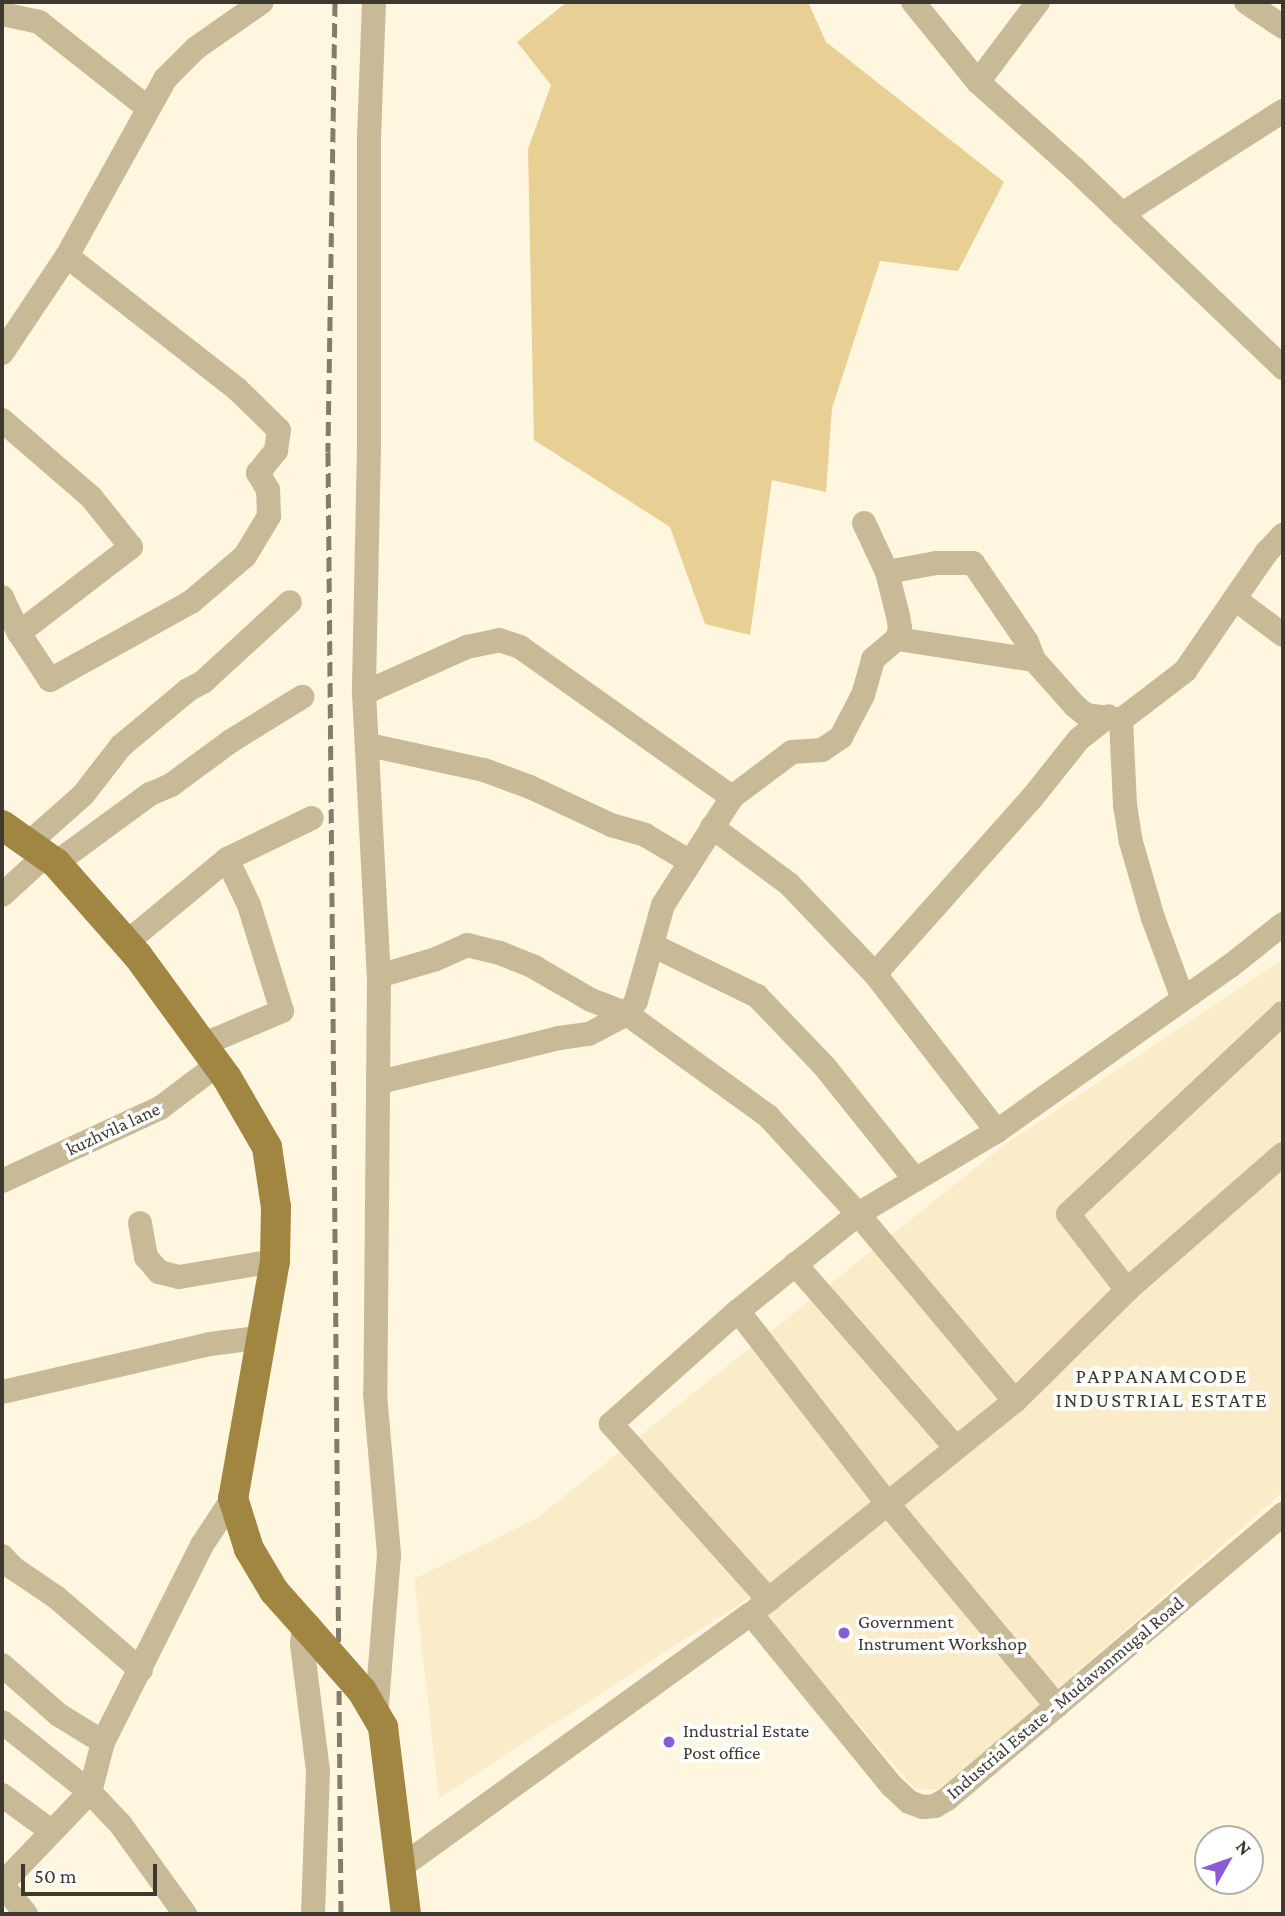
<!DOCTYPE html>
<style>
body{margin:0}
#map{position:relative;width:1285px;height:1916px;overflow:hidden;background:#fff6e0;font-family:"Crimson Pro",serif}
div>[style]{position:absolute}
[style*='--x']{left:calc(var(--x)*1px);top:calc(var(--y)*1px);width:calc(var(--w)*1px);rotate:calc(var(--a)*1deg)}
.built>*{inset:0;background:#faebc9}
.green>*{inset:0;background:#e8cf93}
.minor>*{height:24px;margin:-12px;padding:0 12px;transform-origin:12px;border-radius:12px;background:#c8ba97}
.major>*{height:30px;margin:-15px;padding:0 15px;transform-origin:15px;border-radius:15px;background:#a18641}
.rail>*{height:5px;margin-top:-2.5px;transform-origin:0;background:repeating-linear-gradient(90deg,#827c6d 0 14px,transparent 0 21px)}
.major-bridge>*{height:30px;margin:-15px;padding:0 15px;transform-origin:15px;border-radius:15px;background:#a18641}
.dots>*{width:19px;height:19px;translate:-50% -50%;box-sizing:border-box;border:4px solid #fff;border-radius:50%}
span{translate:-50% -50%;white-space:nowrap;text-align:center;line-height:1.15;-webkit-text-stroke:7px #fff;paint-order:stroke}
.street-label{font-size:19px;color:#3d392e}
.poi-label{font-size:19px;color:#3d392e}
.left{translate:0 -50%;text-align:left}
.neighbourhood-label{font-size:21px;color:#3d392e;letter-spacing:2px}
.frame{position:absolute;inset:0;border:4px solid #3d392e;pointer-events:none}
.north{position:absolute;left:1194px;top:1825px;width:70px;height:70px;box-sizing:border-box;background:#fff;border:2px solid #b1b0ab;border-radius:50%;rotate:50deg;font-size:19px;font-weight:700;line-height:28px;text-align:center;color:#3d392e}
.north::after{content:'';display:block;margin:auto;width:24px;height:32px;background:#895bd5;clip-path:polygon(50% 0,100% 100%,50% 72%,0 100%)}
.scale{position:absolute;left:21px;top:1864px;width:136px;height:32px;box-sizing:border-box;border:4px solid #3d392e;border-top:0;padding-left:9px;font-size:21px;line-height:24px;white-space:nowrap;color:#3d392e;-webkit-text-stroke:5px #fff;paint-order:stroke}
</style>
<div id="map">
<div class="built">
<i style="clip-path:polygon(1283px 959px,1283px 1492px,943px 1789px,915px 1789px,749px 1598px,439px 1798px,414px 1579px,537px 1518px,1003px 1146px)"></i>
</div>
<div class="green">
<i style="clip-path:polygon(567px 2px,808px 2px,826px 42px,1004px 182px,958px 271px,880px 261px,832px 408px,826px 492px,772px 480px,750px 635px,705px 624px,670px 527px,534px 440px,528px 149px,551px 85px,517px 42px)"></i>
</div>
<div class="minor">
<i style="--x:374;--y:2;--w:136;--a:92.1"></i>
<i style="--x:369;--y:138;--w:309;--a:90"></i>
<i style="--x:369;--y:447;--w:246;--a:91.2"></i>
<i style="--x:364;--y:693;--w:283;--a:87"></i>
<i style="--x:379;--y:976;--w:418;--a:90.5"></i>
<i style="--x:375;--y:1394;--w:162;--a:85"></i>
<i style="--x:389;--y:1555;--w:162;--a:94.6"></i>
<i style="--x:913;--y:2;--w:103;--a:50.9"></i>
<i style="--x:978;--y:82;--w:130;--a:41.9"></i>
<i style="--x:1075;--y:169;--w:288;--a:43.7"></i>
<i style="--x:1246;--y:2;--w:45;--a:34"></i>
<i style="--x:2;--y:14;--w:38;--a:12"></i>
<i style="--x:39;--y:22;--w:139;--a:38.3"></i>
<i style="--x:978;--y:82;--w:100;--a:-53.1"></i>
<i style="--x:1122;--y:214;--w:191;--a:-32.6"></i>
<i style="--x:2;--y:353;--w:117;--a:-56.2"></i>
<i style="--x:67;--y:256;--w:202;--a:-61"></i>
<i style="--x:165;--y:79;--w:44;--a:-45"></i>
<i style="--x:196;--y:48;--w:80;--a:-34.9"></i>
<i style="--x:2;--y:420;--w:118;--a:40.9"></i>
<i style="--x:91;--y:497;--w:64;--a:51.3"></i>
<i style="--x:131;--y:547;--w:141;--a:142.5"></i>
<i style="--x:887;--y:572;--w:50;--a:-10.4"></i>
<i style="--x:936;--y:563;--w:37;--a:0"></i>
<i style="--x:973;--y:563;--w:96;--a:55.6"></i>
<i style="--x:1027;--y:642;--w:19;--a:69"></i>
<i style="--x:1034;--y:660;--w:62;--a:48.3"></i>
<i style="--x:1075;--y:706;--w:14;--a:39"></i>
<i style="--x:1086;--y:715;--w:35;--a:8"></i>
<i style="--x:1121;--y:720;--w:81;--a:-37.4"></i>
<i style="--x:1185;--y:671;--w:143;--a:-55.5"></i>
<i style="--x:1266;--y:553;--w:25;--a:-47"></i>
<i style="--x:2;--y:597;--w:40;--a:65"></i>
<i style="--x:19;--y:633;--w:56;--a:56.6"></i>
<i style="--x:50;--y:680;--w:161;--a:-29"></i>
<i style="--x:191;--y:602;--w:71;--a:-40.4"></i>
<i style="--x:245;--y:556;--w:47;--a:-59"></i>
<i style="--x:269;--y:516;--w:26;--a:-92"></i>
<i style="--x:268;--y:490;--w:20;--a:-120"></i>
<i style="--x:258;--y:473;--w:28;--a:-51"></i>
<i style="--x:276;--y:451;--w:21;--a:-82"></i>
<i style="--x:279;--y:430;--w:59;--a:-135.7"></i>
<i style="--x:237;--y:389;--w:216;--a:-142"></i>
<i style="--x:1235;--y:599;--w:60;--a:36.9"></i>
<i style="--x:897;--y:639;--w:139;--a:8.7"></i>
<i style="--x:364;--y:693;--w:113;--a:-24.1"></i>
<i style="--x:467;--y:647;--w:33;--a:-12"></i>
<i style="--x:499;--y:640;--w:22;--a:18"></i>
<i style="--x:520;--y:647;--w:260;--a:35.3"></i>
<i style="--x:1121;--y:720;--w:85;--a:87.3"></i>
<i style="--x:1125;--y:805;--w:37;--a:81"></i>
<i style="--x:1131;--y:842;--w:79;--a:73.9"></i>
<i style="--x:1153;--y:918;--w:86;--a:69.7"></i>
<i style="--x:369;--y:745;--w:118;--a:12.3"></i>
<i style="--x:484;--y:770;--w:49;--a:20.3"></i>
<i style="--x:530;--y:787;--w:89;--a:25.1"></i>
<i style="--x:611;--y:825;--w:35;--a:16"></i>
<i style="--x:645;--y:835;--w:51;--a:30.6"></i>
<i style="--x:712;--y:827;--w:96;--a:36.5"></i>
<i style="--x:789;--y:884;--w:124;--a:46.3"></i>
<i style="--x:875;--y:974;--w:199;--a:52.2"></i>
<i style="--x:30;--y:842;--w:71;--a:-41.6"></i>
<i style="--x:83;--y:795;--w:62;--a:-52.2"></i>
<i style="--x:121;--y:746;--w:87;--a:-39.9"></i>
<i style="--x:188;--y:690;--w:17;--a:-28"></i>
<i style="--x:203;--y:682;--w:118;--a:-42.6"></i>
<i style="--x:56;--y:863;--w:117;--a:-36.3"></i>
<i style="--x:150;--y:794;--w:23;--a:-23"></i>
<i style="--x:171;--y:785;--w:74;--a:-36.3"></i>
<i style="--x:231;--y:741;--w:84;--a:-31.8"></i>
<i style="--x:2;--y:895;--w:61;--a:-42.3"></i>
<i style="--x:138;--y:933;--w:116;--a:-39.7"></i>
<i style="--x:227;--y:859;--w:94;--a:-25.8"></i>
<i style="--x:652;--y:945;--w:117;--a:25.9"></i>
<i style="--x:757;--y:996;--w:98;--a:46.2"></i>
<i style="--x:825;--y:1067;--w:142;--a:51.3"></i>
<i style="--x:875;--y:974;--w:236;--a:-48.3"></i>
<i style="--x:1032;--y:798;--w:75;--a:-51.5"></i>
<i style="--x:1079;--y:739;--w:37;--a:-38"></i>
<i style="--x:379;--y:976;--w:59;--a:-16.6"></i>
<i style="--x:436;--y:959;--w:34;--a:-24"></i>
<i style="--x:467;--y:945;--w:34;--a:14"></i>
<i style="--x:500;--y:953;--w:37;--a:22"></i>
<i style="--x:534;--y:967;--w:66;--a:30.1"></i>
<i style="--x:591;--y:1000;--w:39;--a:21"></i>
<i style="--x:627;--y:1014;--w:174;--a:35.9"></i>
<i style="--x:768;--y:1116;--w:133;--a:47.4"></i>
<i style="--x:858;--y:1214;--w:244;--a:50"></i>
<i style="--x:202;--y:1045;--w:87;--a:-23"></i>
<i style="--x:282;--y:1011;--w:111;--a:-107.3"></i>
<i style="--x:249;--y:905;--w:51;--a:-115.6"></i>
<i style="--x:380;--y:1082;--w:184;--a:-13.8"></i>
<i style="--x:559;--y:1038;--w:30;--a:-8"></i>
<i style="--x:589;--y:1034;--w:43;--a:-27.8"></i>
<i style="--x:627;--y:1014;--w:16;--a:-55"></i>
<i style="--x:636;--y:1001;--w:100;--a:-74.3"></i>
<i style="--x:663;--y:905;--w:128;--a:-57.4"></i>
<i style="--x:732;--y:797;--w:75;--a:-36.9"></i>
<i style="--x:792;--y:752;--w:30;--a:-4"></i>
<i style="--x:822;--y:750;--w:23;--a:-34"></i>
<i style="--x:841;--y:737;--w:47;--a:-62.4"></i>
<i style="--x:863;--y:695;--w:37;--a:-74"></i>
<i style="--x:873;--y:659;--w:31;--a:-40"></i>
<i style="--x:897;--y:639;--w:11;--a:-75"></i>
<i style="--x:900;--y:628;--w:12;--a:-99"></i>
<i style="--x:898;--y:616;--w:45;--a:-104"></i>
<i style="--x:887;--y:572;--w:54;--a:-115.1"></i>
<i style="--x:2;--y:1181;--w:174;--a:-24.8"></i>
<i style="--x:160;--y:1108;--w:71;--a:-37"></i>
<i style="--x:140;--y:1223;--w:35;--a:80"></i>
<i style="--x:146;--y:1257;--w:20;--a:49"></i>
<i style="--x:159;--y:1272;--w:21;--a:14"></i>
<i style="--x:179;--y:1277;--w:97;--a:-9.5"></i>
<i style="--x:795;--y:1264;--w:244;--a:48.8"></i>
<i style="--x:1127;--y:1290;--w:96;--a:-127.8"></i>
<i style="--x:1068;--y:1214;--w:294;--a:-43.1"></i>
<i style="--x:738;--y:1311;--w:243;--a:52.2"></i>
<i style="--x:887;--y:1503;--w:265;--a:50.1"></i>
<i style="--x:2;--y:1392;--w:213;--a:-13"></i>
<i style="--x:210;--y:1344;--w:54;--a:-7.4"></i>
<i style="--x:2;--y:1556;--w:16;--a:47"></i>
<i style="--x:13;--y:1568;--w:52;--a:34"></i>
<i style="--x:56;--y:1597;--w:112;--a:40.7"></i>
<i style="--x:769;--y:1600;--w:237;--a:-131.9"></i>
<i style="--x:611;--y:1424;--w:170;--a:-41.7"></i>
<i style="--x:738;--y:1311;--w:154;--a:-38.9"></i>
<i style="--x:858;--y:1214;--w:162;--a:-30.8"></i>
<i style="--x:997;--y:1131;--w:284;--a:-35.3"></i>
<i style="--x:1229;--y:967;--w:69;--a:-38.5"></i>
<i style="--x:757;--y:1609;--w:331;--a:-38.9"></i>
<i style="--x:1015;--y:1401;--w:158;--a:-44.7"></i>
<i style="--x:1127;--y:1290;--w:207;--a:-41.1"></i>
<i style="--x:304;--y:1624;--w:20;--a:96"></i>
<i style="--x:302;--y:1644;--w:128;--a:82.8"></i>
<i style="--x:318;--y:1771;--w:143;--a:92"></i>
<i style="--x:2;--y:1665;--w:76;--a:41.3"></i>
<i style="--x:59;--y:1715;--w:52;--a:31.5"></i>
<i style="--x:2;--y:1722;--w:112;--a:38.5"></i>
<i style="--x:90;--y:1792;--w:45;--a:46.8"></i>
<i style="--x:121;--y:1825;--w:110;--a:54.3"></i>
<i style="--x:2;--y:1795;--w:61;--a:36.3"></i>
<i style="--x:401;--y:1867;--w:432;--a:-35.9"></i>
<i style="--x:751;--y:1614;--w:222;--a:50.7"></i>
<i style="--x:892;--y:1786;--w:23;--a:43"></i>
<i style="--x:909;--y:1802;--w:15;--a:20"></i>
<i style="--x:923;--y:1807;--w:12;--a:-5"></i>
<i style="--x:935;--y:1806;--w:14;--a:-30"></i>
<i style="--x:947;--y:1799;--w:441;--a:-40.3"></i>
<i style="--x:26;--y:1914;--w:38;--a:-129"></i>
<i style="--x:2;--y:1884;--w:127;--a:-46.3"></i>
<i style="--x:90;--y:1792;--w:52;--a:-75.4"></i>
<i style="--x:103;--y:1742;--w:220;--a:-63.3"></i>
<i style="--x:202;--y:1545;--w:56;--a:-56.6"></i>
</div>
<div class="major">
<i style="--x:2;--y:825;--w:66;--a:35.1"></i>
<i style="--x:56;--y:863;--w:124;--a:48.6"></i>
<i style="--x:138;--y:956;--w:151;--a:53.9"></i>
<i style="--x:227;--y:1078;--w:80;--a:59.9"></i>
<i style="--x:267;--y:1147;--w:61;--a:81.5"></i>
<i style="--x:276;--y:1207;--w:54;--a:91.1"></i>
<i style="--x:275;--y:1261;--w:241;--a:100"></i>
<i style="--x:233;--y:1498;--w:53;--a:72.6"></i>
<i style="--x:249;--y:1549;--w:49;--a:59.2"></i>
<i style="--x:274;--y:1591;--w:48;--a:48.4"></i>
<i style="--x:362;--y:1691;--w:42;--a:59.7"></i>
<i style="--x:383;--y:1727;--w:188;--a:83"></i>
</div>
<div class="rail">
<i style="--x:335;--y:2;--w:450;--a:90.9"></i>
<i style="--x:328;--y:452;--w:1462;--a:89.49"></i>
</div>
<div class="major-bridge">
<i style="--x:306;--y:1627;--w:85;--a:48.8"></i>
</div>
<div class="dots">
<i style="left:844px;top:1633px;background:#895bd5"></i>
<i style="left:669px;top:1742px;background:#895bd5"></i>
</div>
<div class="street-label">
<span style="left:113px;top:1129px;rotate:-25deg">kuzhvila lane</span>
<span style="left:1065px;top:1698px;rotate:-40deg">Industrial Estate - Mudavanmugal Road</span>
</div>
<div class="poi-label">
<span class="left" style="left:858px;top:1633px">Government<br>Instrument Workshop</span>
<span class="left" style="left:683px;top:1742px">Industrial Estate<br>Post office</span>
</div>
<div class="neighbourhood-label">
<span style="left:1162px;top:1388px">PAPPANAMCODE<br>INDUSTRIAL ESTATE</span>
</div>
<div class="frame"></div>
<div class="north">N</div>
<div class="scale">50 m</div>
</div>
